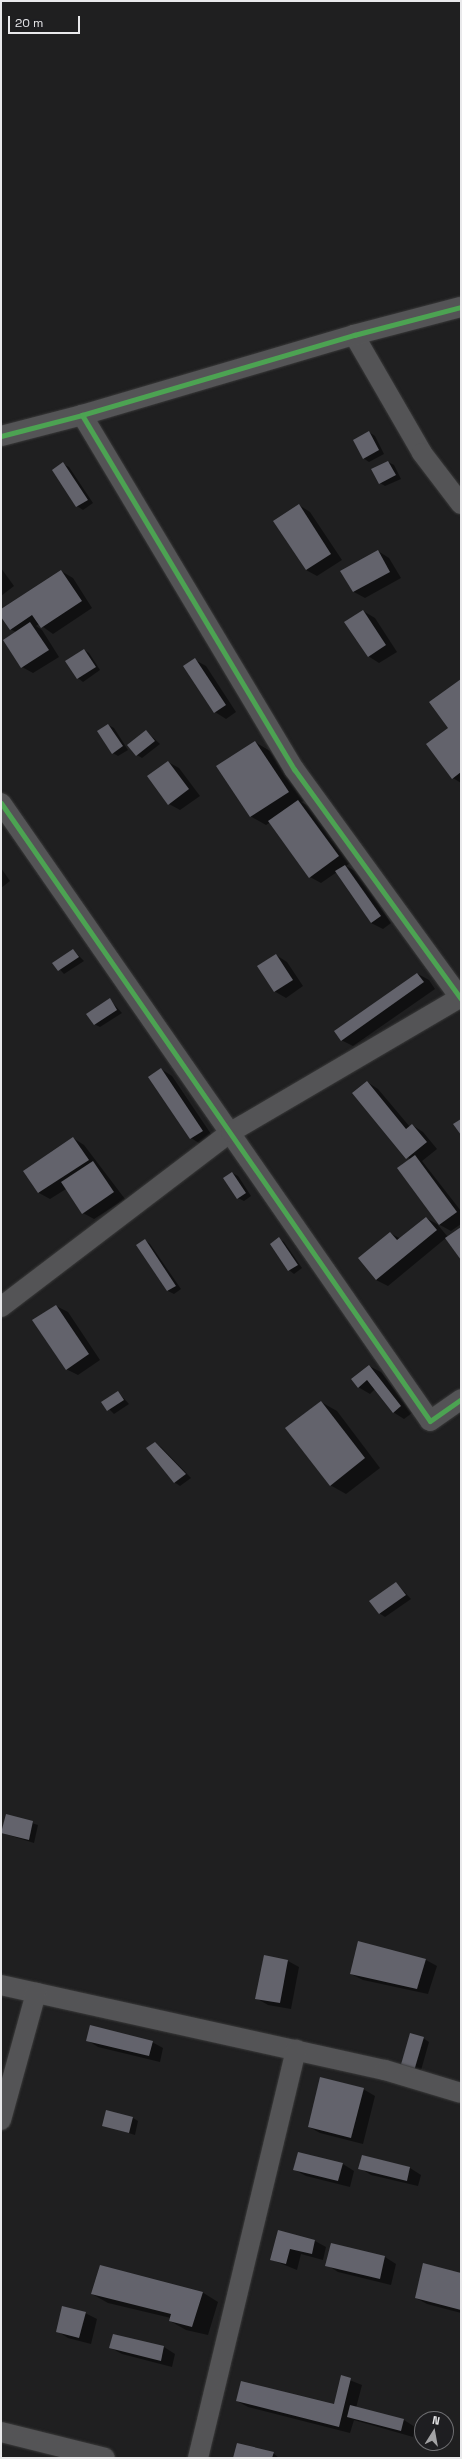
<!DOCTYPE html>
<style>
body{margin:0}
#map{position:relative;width:462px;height:2459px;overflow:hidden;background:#1f1f20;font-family:"Space Grotesk",sans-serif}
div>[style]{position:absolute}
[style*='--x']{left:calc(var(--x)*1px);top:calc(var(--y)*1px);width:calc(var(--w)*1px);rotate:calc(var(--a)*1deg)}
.shadow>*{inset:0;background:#0007}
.building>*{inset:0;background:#63636c}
.roads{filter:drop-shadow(0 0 1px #3a3a3a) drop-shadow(0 0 1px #3a3a3a)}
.street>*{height:20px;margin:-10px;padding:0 10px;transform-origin:10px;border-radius:10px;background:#545456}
.cycleway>*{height:5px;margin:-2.5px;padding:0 2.5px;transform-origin:2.5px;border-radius:2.5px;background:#4ca352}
span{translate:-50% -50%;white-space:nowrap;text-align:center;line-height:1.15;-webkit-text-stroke:4px #1e1e21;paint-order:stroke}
.frame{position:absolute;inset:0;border:2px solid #e9e9eb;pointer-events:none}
.north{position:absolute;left:414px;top:2411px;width:40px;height:40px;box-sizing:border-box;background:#1e1e21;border:1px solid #6f6f72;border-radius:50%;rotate:11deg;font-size:11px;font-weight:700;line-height:16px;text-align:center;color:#e9e9eb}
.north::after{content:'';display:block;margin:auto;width:14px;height:18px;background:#a2a2a4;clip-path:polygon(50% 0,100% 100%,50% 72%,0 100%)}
.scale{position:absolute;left:8px;top:16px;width:72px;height:18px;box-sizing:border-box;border:2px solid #e9e9eb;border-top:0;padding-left:5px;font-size:12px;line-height:14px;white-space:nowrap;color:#e9e9eb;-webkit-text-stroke:3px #1e1e21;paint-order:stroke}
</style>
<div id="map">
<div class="shadow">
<i style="clip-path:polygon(369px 432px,375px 436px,384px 454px,369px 462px,363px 458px)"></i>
<i style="clip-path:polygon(388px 462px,394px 465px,401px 479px,385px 486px,380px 483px)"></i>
<i style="clip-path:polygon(63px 464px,69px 467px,93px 503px,83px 510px,77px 506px,53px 470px)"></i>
<i style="clip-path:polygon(299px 505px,310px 512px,342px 560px,317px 576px,306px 570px)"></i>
<i style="clip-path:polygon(378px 551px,389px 558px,401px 578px,365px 598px,354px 592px,342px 571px)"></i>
<i style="clip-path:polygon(1px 568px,14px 586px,1px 596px)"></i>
<i style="clip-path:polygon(61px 571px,73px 578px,92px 608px,53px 634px,39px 624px,36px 626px,42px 630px,59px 657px,33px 673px,22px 667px,16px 632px,10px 629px,1px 615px,1px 610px)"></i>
<i style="clip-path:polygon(363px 611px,375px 618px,397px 652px,379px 663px,368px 656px)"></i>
<i style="clip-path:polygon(84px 650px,89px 653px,100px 670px,83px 682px,78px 678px)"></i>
<i style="clip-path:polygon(195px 660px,206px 666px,236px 712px,226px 719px,215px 712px)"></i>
<i style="clip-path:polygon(461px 680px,461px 783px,453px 778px,450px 729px)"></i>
<i style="clip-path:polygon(108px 725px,114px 728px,128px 750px,118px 756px,113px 753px)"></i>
<i style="clip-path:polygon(146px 731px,160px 744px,142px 758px,137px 755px)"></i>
<i style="clip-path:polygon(255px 742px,270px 751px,304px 801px,301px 802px,310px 807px,350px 863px,346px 866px,357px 872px,391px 923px,383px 929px,371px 923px,337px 872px,321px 883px,310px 877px,271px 822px,266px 825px,250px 816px)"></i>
<i style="clip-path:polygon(168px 762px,179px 768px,200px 796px,180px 810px,169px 804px)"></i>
<i style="clip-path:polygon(1px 868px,10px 881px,1px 888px)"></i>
<i style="clip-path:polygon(73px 950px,84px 961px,64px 974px,54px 963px)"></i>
<i style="clip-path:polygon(276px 955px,287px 962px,303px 986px,286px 998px,274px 991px)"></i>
<i style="clip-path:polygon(418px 974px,429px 980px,435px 989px,353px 1046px,341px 1040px)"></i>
<i style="clip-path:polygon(110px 1000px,122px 1013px,100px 1027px,94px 1024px)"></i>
<i style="clip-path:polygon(161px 1069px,172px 1076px,213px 1137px,202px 1145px,191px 1138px)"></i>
<i style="clip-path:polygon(367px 1082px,378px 1089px,410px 1127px,412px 1125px,423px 1132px,437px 1149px,422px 1161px,461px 1211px,461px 1224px,451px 1231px,440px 1225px,399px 1168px,410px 1160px)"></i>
<i style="clip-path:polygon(73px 1138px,84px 1145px,125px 1199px,94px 1219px,83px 1213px,66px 1189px,50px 1199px,39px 1193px,24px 1171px)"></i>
<i style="clip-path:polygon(232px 1173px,238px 1176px,251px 1196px,244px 1201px,238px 1198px)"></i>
<i style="clip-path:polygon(426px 1218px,437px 1224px,448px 1237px,461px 1228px,461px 1258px,446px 1238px,388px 1286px,376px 1280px,359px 1258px,390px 1233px,401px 1239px)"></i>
<i style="clip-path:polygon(279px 1239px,284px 1242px,302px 1268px,294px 1274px,289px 1270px)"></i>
<i style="clip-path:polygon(145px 1240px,150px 1244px,181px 1289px,174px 1294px,168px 1291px,137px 1246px)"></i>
<i style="clip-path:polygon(56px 1306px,68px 1312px,100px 1360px,78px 1375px,66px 1369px)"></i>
<i style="clip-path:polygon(369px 1366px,381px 1372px,412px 1413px,404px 1419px,393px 1412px,375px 1389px,370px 1394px,358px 1387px)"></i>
<i style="clip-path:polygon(118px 1392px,129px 1404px,114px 1414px,102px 1402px)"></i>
<i style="clip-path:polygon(321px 1402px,337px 1411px,380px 1468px,346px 1494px,330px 1485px)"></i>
<i style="clip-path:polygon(155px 1443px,161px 1447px,191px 1478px,180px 1486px,174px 1482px)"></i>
<i style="clip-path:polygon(396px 1583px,411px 1599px,385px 1617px,379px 1613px)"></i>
<i style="clip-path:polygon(7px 1815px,38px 1825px,34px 1843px,2px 1833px)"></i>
<i style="clip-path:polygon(426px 1960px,437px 1966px,428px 1994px,363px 1980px,351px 1974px)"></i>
<i style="clip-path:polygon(288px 1961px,299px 1967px,291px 2009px,268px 2005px,256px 1998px)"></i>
<i style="clip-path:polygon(423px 2038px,429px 2042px,420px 2074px,407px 2070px)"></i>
<i style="clip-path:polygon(87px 2040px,152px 2042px,163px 2048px,160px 2062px,98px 2047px)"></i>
<i style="clip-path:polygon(363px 2089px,375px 2096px,363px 2144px,320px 2133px,309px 2127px)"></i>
<i style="clip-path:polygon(133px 2118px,138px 2121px,135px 2135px,103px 2125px)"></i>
<i style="clip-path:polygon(343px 2164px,354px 2171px,350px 2187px,306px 2176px,295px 2170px)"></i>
<i style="clip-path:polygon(360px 2168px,410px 2168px,421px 2175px,418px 2186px,371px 2175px)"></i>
<i style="clip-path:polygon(279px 2231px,315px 2241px,326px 2247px,323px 2260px,301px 2254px,297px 2270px,272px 2260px)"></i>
<i style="clip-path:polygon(332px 2244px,385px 2257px,396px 2264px,391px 2285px,338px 2272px,327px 2265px)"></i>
<i style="clip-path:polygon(461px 2274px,461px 2313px,427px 2304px,416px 2298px)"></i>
<i style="clip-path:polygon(202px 2292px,218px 2302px,208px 2335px,186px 2330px,170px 2321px,171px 2318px,108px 2303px,92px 2294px)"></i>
<i style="clip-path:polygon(85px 2313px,97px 2319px,91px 2344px,68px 2338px,57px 2331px)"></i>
<i style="clip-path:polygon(114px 2335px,164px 2347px,175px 2354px,172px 2367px,122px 2354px,111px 2348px)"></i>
<i style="clip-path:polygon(342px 2377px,362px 2385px,356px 2408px,404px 2420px,415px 2427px,413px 2437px,354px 2420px,350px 2433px,248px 2407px,237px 2401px,335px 2405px)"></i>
<i style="clip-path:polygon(273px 2453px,279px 2458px,236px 2458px)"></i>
</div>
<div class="building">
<i style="clip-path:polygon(369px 431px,379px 450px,363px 459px,353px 440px)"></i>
<i style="clip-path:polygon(388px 461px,396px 475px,379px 484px,371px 469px)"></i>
<i style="clip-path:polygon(63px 462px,88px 500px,76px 507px,52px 470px)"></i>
<i style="clip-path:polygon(299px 504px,331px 554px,306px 570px,273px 521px)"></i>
<i style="clip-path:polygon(378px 550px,390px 572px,353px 592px,340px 571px)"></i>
<i style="clip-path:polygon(61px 570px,82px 601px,41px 628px,32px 615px,10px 630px,1px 617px,1px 609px)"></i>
<i style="clip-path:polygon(363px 610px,386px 645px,368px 657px,344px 622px)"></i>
<i style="clip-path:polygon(30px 622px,49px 650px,21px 668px,3px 640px)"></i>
<i style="clip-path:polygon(84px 649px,96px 667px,77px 679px,65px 661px)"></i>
<i style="clip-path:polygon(195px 658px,226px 705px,214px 713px,183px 666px)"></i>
<i style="clip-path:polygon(461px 679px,461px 772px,452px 779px,426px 744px,448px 728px,429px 702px)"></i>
<i style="clip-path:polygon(108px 724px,123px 746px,112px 754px,97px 731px)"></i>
<i style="clip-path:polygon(146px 730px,155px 741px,136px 756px,127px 745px)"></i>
<i style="clip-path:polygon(255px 741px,289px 792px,250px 817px,216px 766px)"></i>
<i style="clip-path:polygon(168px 761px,189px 789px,168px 805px,147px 776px)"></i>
<i style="clip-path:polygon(298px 800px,339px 856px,309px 878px,268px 821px)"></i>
<i style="clip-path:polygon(345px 865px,381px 916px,371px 923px,335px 871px)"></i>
<i style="clip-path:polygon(73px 949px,79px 957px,58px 971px,52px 963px)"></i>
<i style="clip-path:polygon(276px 954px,293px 980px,274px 992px,257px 966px)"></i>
<i style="clip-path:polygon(417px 973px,424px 982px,341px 1041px,334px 1031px)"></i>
<i style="clip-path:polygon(110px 998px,117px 1010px,94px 1025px,86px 1014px)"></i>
<i style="clip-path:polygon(161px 1068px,203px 1131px,190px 1139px,148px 1077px)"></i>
<i style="clip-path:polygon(367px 1081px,406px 1129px,412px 1124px,427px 1142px,406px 1159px,352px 1093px)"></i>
<i style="clip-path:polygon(461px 1119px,461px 1135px,453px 1124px)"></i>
<i style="clip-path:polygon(73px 1137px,89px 1160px,38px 1193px,23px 1171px)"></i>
<i style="clip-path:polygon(415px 1155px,457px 1212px,439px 1225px,397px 1168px)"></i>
<i style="clip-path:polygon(93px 1161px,114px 1192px,82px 1214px,61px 1182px)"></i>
<i style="clip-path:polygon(232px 1172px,246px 1193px,237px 1199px,223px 1178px)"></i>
<i style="clip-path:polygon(426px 1217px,437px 1230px,376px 1280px,358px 1258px,390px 1232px,397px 1240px)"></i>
<i style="clip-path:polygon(461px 1227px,461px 1260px,445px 1238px)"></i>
<i style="clip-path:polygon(279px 1237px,298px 1265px,288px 1271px,270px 1244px)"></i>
<i style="clip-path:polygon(145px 1239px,176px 1286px,167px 1291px,136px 1245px)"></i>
<i style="clip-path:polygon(56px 1305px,89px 1354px,66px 1370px,32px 1320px)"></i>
<i style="clip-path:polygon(369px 1365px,401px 1406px,393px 1413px,367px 1380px,358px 1388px,351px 1379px)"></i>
<i style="clip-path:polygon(118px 1391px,124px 1400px,107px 1411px,101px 1402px)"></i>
<i style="clip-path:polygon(321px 1401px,365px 1458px,330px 1486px,285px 1428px)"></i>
<i style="clip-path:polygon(155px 1442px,186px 1474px,174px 1483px,146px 1448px)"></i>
<i style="clip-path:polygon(396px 1582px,406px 1595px,379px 1614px,369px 1601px)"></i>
<i style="clip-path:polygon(6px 1814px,33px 1821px,29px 1840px,1px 1833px)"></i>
<i style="clip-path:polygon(358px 1941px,426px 1959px,417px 1989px,350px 1974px)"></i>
<i style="clip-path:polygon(264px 1955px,288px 1960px,280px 2003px,255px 1999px)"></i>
<i style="clip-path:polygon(90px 2025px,153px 2041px,149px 2056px,86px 2041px)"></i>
<i style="clip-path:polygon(410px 2033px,424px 2037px,414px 2071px,400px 2068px)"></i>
<i style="clip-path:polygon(320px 2077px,364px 2088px,351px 2138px,308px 2127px)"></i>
<i style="clip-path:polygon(106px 2110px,133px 2117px,129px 2133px,102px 2126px)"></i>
<i style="clip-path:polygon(298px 2152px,343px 2163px,338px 2181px,293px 2170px)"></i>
<i style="clip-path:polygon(362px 2155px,410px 2167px,407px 2181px,358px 2169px)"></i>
<i style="clip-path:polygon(278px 2230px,315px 2240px,312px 2254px,290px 2249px,286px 2264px,270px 2260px)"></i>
<i style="clip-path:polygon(331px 2243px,385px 2256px,380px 2279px,325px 2266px)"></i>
<i style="clip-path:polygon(423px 2263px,461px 2273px,461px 2310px,415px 2298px)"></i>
<i style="clip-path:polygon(100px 2265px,203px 2292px,192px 2327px,169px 2321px,171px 2314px,91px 2294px)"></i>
<i style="clip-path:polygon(62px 2306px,86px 2312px,79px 2338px,56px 2332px)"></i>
<i style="clip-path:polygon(113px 2334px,164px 2346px,161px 2361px,109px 2348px)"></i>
<i style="clip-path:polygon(341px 2375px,351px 2378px,339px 2427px,236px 2401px,241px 2381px,334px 2404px)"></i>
<i style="clip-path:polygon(350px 2405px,404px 2419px,401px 2431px,347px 2417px)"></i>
<i style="clip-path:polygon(237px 2443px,274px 2452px,272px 2458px,233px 2458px)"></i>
</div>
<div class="roads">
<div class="street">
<i style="--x:354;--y:335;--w:136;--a:60"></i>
<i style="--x:422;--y:453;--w:64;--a:52.6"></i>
<i style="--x:82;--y:415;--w:413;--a:59.1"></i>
<i style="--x:294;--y:769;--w:284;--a:54"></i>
<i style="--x:1;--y:436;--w:84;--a:-14.5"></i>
<i style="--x:82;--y:415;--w:284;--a:-16.4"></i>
<i style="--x:354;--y:335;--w:111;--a:-14.7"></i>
<i style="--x:1;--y:803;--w:752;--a:55.23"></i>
<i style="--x:430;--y:1421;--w:38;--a:-35"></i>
<i style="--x:1;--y:1307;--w:289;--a:-37.3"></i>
<i style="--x:231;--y:1132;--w:267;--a:-30.4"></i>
<i style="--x:1;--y:1985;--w:393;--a:12.5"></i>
<i style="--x:385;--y:2070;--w:79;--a:16.8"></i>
<i style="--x:1;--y:2120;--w:132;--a:-74.6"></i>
<i style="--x:1;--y:2432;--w:107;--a:14"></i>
<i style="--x:198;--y:2458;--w:420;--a:-76.5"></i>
</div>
</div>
<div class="cycleway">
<i style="--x:82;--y:415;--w:413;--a:59.1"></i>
<i style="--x:294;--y:769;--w:284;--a:54"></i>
<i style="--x:1;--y:436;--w:84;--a:-14.5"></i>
<i style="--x:82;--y:415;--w:284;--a:-16.4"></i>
<i style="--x:354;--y:335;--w:111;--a:-14.7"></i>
<i style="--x:1;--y:803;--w:752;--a:55.23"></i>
<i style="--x:430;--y:1421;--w:38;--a:-35"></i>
</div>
<div class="frame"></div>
<div class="north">N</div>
<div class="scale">20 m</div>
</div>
